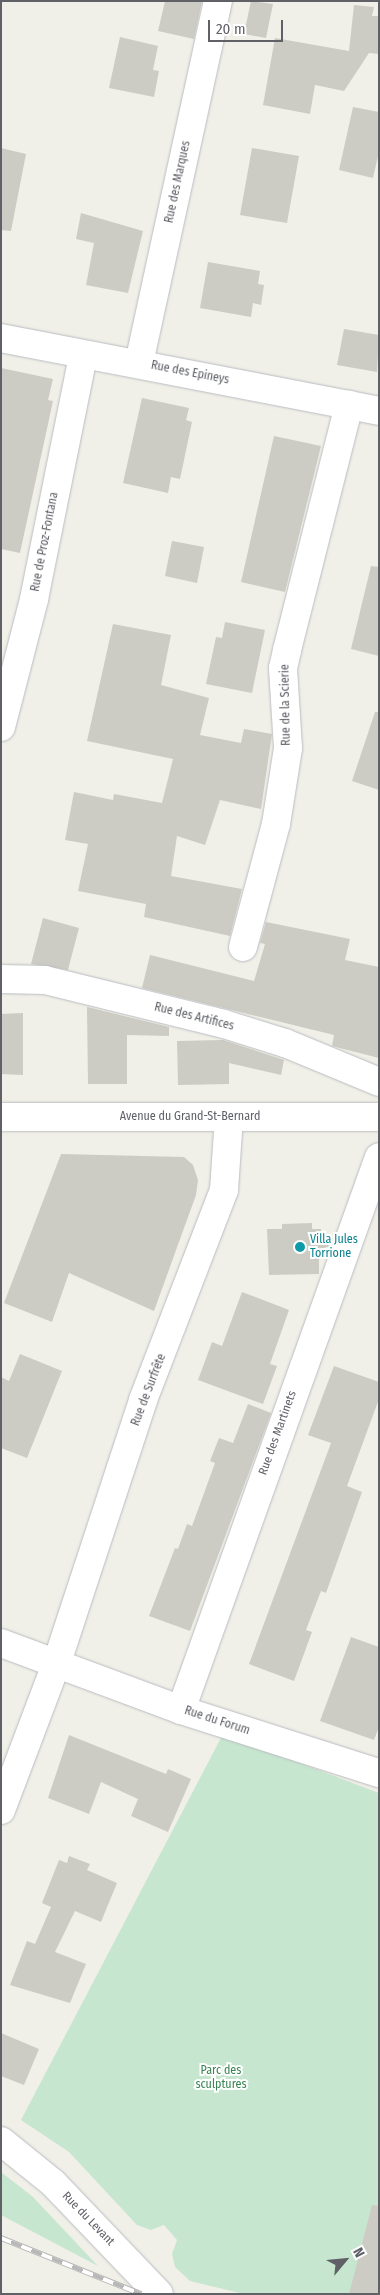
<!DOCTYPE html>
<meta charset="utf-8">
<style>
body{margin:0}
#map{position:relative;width:380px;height:2295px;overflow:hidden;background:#f0f0e8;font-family:"Fira Sans Condensed",sans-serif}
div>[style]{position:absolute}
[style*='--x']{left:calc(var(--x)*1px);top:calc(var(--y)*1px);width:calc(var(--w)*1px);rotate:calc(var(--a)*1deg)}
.green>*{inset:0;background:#c6e6cf}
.building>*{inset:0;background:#ccccc4}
.roads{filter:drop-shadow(0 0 1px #babbc1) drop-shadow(0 0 1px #babbc1)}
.minor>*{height:28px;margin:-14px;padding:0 14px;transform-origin:14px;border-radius:14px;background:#fff}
.rail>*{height:5.5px;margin-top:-2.75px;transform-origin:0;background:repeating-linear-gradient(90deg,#fff 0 11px,#b8b8b9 0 22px);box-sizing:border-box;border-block:1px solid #b8b8b9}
.dots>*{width:14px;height:14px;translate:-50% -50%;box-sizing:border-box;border:2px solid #fff;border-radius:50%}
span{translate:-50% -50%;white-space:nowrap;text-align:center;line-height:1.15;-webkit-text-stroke:4px #fff;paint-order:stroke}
.street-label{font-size:12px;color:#5f6167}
.culture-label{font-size:12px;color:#0d838f}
.left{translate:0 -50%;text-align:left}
.park-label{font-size:12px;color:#3a8453}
.frame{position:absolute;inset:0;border:2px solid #5f6167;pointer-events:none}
.north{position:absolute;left:320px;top:2235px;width:50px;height:50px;-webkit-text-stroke:4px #fff;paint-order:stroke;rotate:62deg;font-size:14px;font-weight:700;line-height:20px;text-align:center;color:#5f6167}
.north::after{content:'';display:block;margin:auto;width:18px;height:22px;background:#5f6167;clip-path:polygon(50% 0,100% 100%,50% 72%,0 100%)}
.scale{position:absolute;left:208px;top:20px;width:75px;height:22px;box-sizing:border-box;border:2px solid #5f6167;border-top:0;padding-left:6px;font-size:15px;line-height:18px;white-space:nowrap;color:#5f6167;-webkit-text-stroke:4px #fff;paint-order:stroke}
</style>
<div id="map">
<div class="green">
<i style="clip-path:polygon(223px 1734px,379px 1793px,379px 2294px,244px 2294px,190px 2281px,175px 2267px,172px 2254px,177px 2240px,164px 2225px,151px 2230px,137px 2225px,69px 2152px,21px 2120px)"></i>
<i style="clip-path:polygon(1px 2172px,33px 2197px,98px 2266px,1px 2215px)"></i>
</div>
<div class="building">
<i style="clip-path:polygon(165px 1px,202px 1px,194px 39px,158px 31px)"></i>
<i style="clip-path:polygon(251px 1px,273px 4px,266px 38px,244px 34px)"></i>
<i style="clip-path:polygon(354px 5px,374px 7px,372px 16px,379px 16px,379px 54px,369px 53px,344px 91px,315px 85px,310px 114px,263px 105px,275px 38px,349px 51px)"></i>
<i style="clip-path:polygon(120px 37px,158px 46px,153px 70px,159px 71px,154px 97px,109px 88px)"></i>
<i style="clip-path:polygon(353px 107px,379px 112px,379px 152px,373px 178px,339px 170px)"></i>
<i style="clip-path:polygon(1px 148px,26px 154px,11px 231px,1px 230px)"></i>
<i style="clip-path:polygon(252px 148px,299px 156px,287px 223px,240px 215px)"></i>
<i style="clip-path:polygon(81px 213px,143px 231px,128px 293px,86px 285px,94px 243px,76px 239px)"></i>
<i style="clip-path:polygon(208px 262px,260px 271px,258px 284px,264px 285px,261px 305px,253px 303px,251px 317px,200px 308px)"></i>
<i style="clip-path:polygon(344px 329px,379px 335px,377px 372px,337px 365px)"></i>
<i style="clip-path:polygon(1px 368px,53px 379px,48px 400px,53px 401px,20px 553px,1px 549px)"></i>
<i style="clip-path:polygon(142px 398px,189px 408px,186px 420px,192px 422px,180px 479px,171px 477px,168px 493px,123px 483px)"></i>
<i style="clip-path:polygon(274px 436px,321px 446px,285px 592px,241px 582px)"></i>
<i style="clip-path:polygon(172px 541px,204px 547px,197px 583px,165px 576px)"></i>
<i style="clip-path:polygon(371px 566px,379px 567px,379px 656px,351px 649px)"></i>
<i style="clip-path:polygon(225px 622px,265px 630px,252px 693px,206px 684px,216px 637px,222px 638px)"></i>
<i style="clip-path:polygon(113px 624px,171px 635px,161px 685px,209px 698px,200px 735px,241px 743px,244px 729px,272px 734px,261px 809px,220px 800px,205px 845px,177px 836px,171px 876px,242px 889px,230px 936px,144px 917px,146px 904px,78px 891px,88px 844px,65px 840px,74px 792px,113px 800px,114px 794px,162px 803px,173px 759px,87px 741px)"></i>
<i style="clip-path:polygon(375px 712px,379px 712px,379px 790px,352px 781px)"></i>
<i style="clip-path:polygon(43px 918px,79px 928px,68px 970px,31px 964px)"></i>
<i style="clip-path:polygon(266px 922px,350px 939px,345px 960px,379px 967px,379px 1058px,332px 1046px,334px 1035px,142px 988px,150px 955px,254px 981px,265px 944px,260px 943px)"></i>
<i style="clip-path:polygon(87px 1007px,169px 1027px,169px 1036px,127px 1035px,127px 1084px,88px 1084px)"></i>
<i style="clip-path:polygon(23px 1013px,23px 1075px,1px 1074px,1px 1014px)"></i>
<i style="clip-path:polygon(223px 1040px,284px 1060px,281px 1075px,229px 1063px,229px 1084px,178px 1085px,177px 1041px)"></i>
<i style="clip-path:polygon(61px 1154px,184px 1157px,193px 1165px,198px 1180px,196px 1195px,154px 1311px,69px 1273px,52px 1322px,4px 1303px)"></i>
<i style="clip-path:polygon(312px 1223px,312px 1229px,321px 1229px,321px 1236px,331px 1236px,326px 1258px,319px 1259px,319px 1274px,269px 1275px,267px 1229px,282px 1229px,282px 1224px)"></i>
<i style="clip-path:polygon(242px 1292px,289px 1310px,270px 1364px,277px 1366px,263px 1404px,198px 1380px,212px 1342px,222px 1346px)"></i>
<i style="clip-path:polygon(20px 1354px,62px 1371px,27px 1458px,1px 1448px,1px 1377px,9px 1381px)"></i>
<i style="clip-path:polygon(334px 1366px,379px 1382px,379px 1399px,347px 1486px,362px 1492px,326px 1593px,321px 1591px,306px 1630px,312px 1632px,294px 1681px,249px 1664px,331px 1443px,308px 1435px)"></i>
<i style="clip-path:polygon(248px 1404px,271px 1413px,190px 1631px,149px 1616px,175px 1548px,178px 1549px,187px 1524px,192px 1526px,215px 1463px,210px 1461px,219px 1438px,233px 1443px)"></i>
<i style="clip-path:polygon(351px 1637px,379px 1647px,379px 1727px,374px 1740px,320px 1721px)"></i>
<i style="clip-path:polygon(69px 1735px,166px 1774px,168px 1769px,191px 1779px,168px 1832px,131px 1816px,138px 1799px,101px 1782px,89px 1814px,48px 1798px)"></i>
<i style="clip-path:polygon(69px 1856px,90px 1864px,87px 1870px,117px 1883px,101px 1922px,75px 1911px,55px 1952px,86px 1964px,70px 2003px,10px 1985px,27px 1941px,35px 1944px,51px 1907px,42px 1903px,59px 1860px,67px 1863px)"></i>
<i style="clip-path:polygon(1px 2033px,39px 2049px,24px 2085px,1px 2076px)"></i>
<i style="clip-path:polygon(372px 2205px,379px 2206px,379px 2294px,349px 2294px)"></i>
</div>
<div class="roads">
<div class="minor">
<i style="--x:1;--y:338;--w:385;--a:10.9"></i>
<i style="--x:139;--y:363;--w:371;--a:-77.7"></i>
<i style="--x:1;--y:727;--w:132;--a:-75.5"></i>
<i style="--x:34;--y:599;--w:249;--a:-78.6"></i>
<i style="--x:243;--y:947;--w:127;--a:-75"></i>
<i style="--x:276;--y:824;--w:77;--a:-81"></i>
<i style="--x:288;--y:748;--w:80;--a:-93.6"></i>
<i style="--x:283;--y:668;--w:18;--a:-77"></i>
<i style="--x:287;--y:650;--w:253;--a:-75.8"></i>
<i style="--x:1;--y:979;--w:44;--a:1.3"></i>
<i style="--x:45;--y:980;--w:184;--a:13.8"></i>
<i style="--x:224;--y:1024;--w:64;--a:17.3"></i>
<i style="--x:285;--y:1043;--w:102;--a:22.5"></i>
<i style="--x:1;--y:1117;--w:378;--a:0"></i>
<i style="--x:1;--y:1643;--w:192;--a:20.4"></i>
<i style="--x:181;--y:1710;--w:208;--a:17.7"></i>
<i style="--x:181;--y:1710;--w:587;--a:-70.3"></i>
<i style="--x:1;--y:1810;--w:158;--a:-69.3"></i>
<i style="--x:57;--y:1662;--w:276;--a:-71.8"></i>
<i style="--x:143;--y:1400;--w:225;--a:-68.9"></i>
<i style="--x:224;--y:1190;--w:73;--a:-86.1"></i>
<i style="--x:1;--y:2141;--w:67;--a:38.9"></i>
<i style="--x:53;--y:2183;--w:153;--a:46.3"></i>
</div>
</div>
<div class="rail">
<i style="--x:1;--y:2238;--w:151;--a:21.8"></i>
</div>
<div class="dots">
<i style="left:300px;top:1247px;background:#0f9aa8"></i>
</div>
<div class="street-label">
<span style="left:178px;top:182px;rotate:-78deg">Rue des Marques</span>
<span style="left:190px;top:373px;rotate:11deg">Rue des Epineys</span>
<span style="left:45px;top:542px;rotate:-79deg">Rue de Proz-Fontana</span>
<span style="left:286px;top:705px;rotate:-91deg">Rue de la Scierie</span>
<span style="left:194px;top:1017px;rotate:14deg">Rue des Artifices</span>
<span style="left:190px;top:1117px">Avenue du Grand-St-Bernard</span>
<span style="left:149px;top:1390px;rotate:-69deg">Rue de Surfrête</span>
<span style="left:278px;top:1433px;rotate:-70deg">Rue des Martinets</span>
<span style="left:217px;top:1721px;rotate:18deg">Rue du Forum</span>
<span style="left:88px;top:2219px;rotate:46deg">Rue du Levant</span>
</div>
<div class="culture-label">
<span class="left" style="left:310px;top:1247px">Villa Jules<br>Torrione</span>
</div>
<div class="park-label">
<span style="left:221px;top:2078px">Parc des<br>sculptures</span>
</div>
<div class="frame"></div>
<div class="north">N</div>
<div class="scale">20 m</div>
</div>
